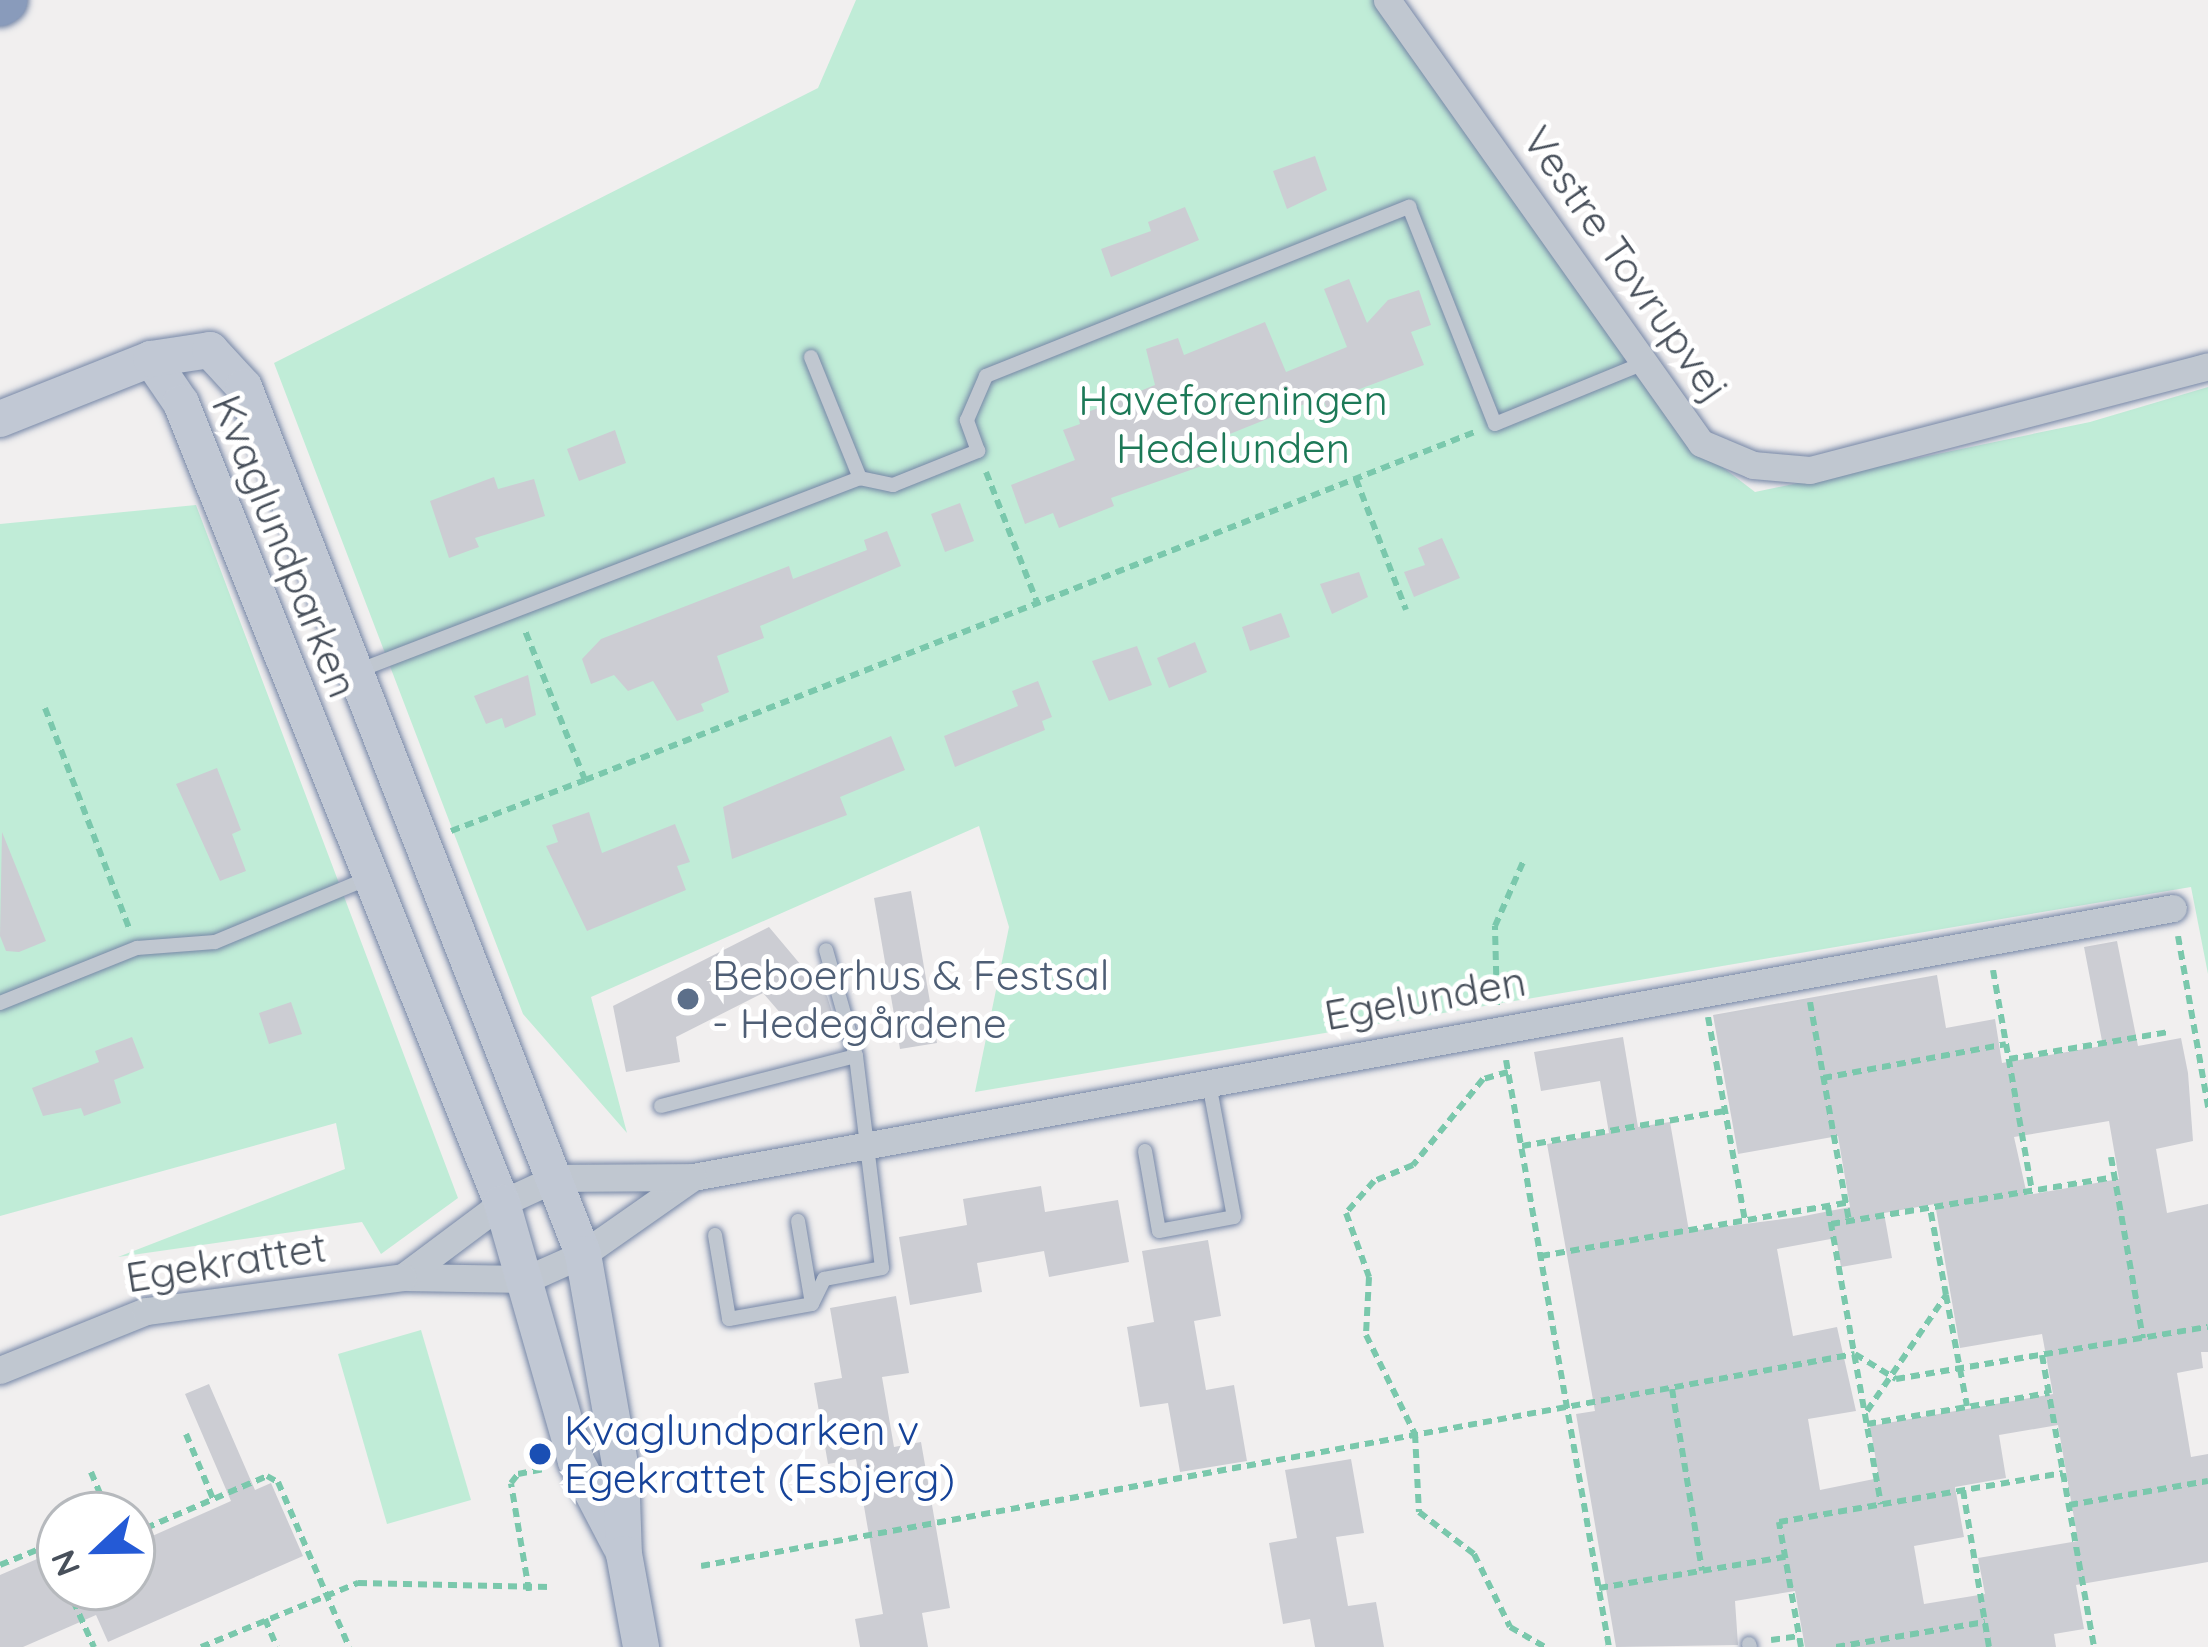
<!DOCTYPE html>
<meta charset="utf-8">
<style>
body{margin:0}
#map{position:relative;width:2208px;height:1647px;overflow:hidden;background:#f1efef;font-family:Quicksand,sans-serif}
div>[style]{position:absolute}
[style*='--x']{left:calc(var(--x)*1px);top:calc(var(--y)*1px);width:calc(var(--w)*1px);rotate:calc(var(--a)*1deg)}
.green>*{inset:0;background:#c0ecd7}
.building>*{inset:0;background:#cccdd3}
.path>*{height:6px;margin-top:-3px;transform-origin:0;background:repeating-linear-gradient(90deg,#7ac8ac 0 9px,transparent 0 15px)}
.roads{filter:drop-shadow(0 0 3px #7586a6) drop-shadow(0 0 3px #7586a6)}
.lane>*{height:14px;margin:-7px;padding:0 7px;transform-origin:7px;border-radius:7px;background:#c0c7d0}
.street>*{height:27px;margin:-13.5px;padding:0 13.5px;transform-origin:13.5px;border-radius:13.5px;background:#c0c7d0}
.secondary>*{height:36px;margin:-18px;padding:0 18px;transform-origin:18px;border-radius:18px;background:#c1c8d4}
.highway>*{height:48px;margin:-24px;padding:0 24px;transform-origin:24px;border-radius:24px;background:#899bbb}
.dots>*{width:33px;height:33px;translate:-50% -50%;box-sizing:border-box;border:6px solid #fff;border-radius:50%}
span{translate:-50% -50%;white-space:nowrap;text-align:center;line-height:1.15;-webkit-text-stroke:10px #fff;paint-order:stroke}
.street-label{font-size:42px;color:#48505b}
.park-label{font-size:42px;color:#1c7957}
.service-label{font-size:42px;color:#4e5e75}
.left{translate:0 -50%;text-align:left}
.transit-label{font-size:42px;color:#164399}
.north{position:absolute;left:36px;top:1491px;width:120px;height:120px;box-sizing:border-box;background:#fff;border:3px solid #b6b9bd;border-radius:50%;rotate:248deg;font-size:33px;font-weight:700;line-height:48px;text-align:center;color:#48505b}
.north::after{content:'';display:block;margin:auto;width:42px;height:54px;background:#245ad6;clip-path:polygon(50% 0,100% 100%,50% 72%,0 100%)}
</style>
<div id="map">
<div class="green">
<i style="clip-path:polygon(856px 0,1375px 0,1691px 443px,1755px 492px,2090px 422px,2208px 387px,2208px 974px,2191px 887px,975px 1092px,1009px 927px,979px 826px,591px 997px,627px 1133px,523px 1014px,274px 363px,818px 88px)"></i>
<i style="clip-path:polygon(196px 505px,458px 1198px,381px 1254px,362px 1222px,118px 1257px,345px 1169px,336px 1123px,0 1216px,0 524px)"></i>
<i style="clip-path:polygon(421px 1330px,471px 1500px,387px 1524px,338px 1354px)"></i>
</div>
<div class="building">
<i style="clip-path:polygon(1315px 156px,1327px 190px,1287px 209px,1273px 171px)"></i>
<i style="clip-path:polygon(1185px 207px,1199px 240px,1111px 277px,1101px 249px,1151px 231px,1148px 222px)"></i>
<i style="clip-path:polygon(1349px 279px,1367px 323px,1388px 300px,1419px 290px,1431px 325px,1411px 332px,1424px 365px,1349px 393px,1353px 405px,1329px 414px,1322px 397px,1185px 452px,1216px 461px,1111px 498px,1114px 506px,1059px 528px,1053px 513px,1025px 524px,1011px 485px,1075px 460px,1063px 430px,1080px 424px,1078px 416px,1155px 385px,1146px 349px,1178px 338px,1184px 355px,1265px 322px,1286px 372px,1347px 347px,1324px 289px)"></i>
<i style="clip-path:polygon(615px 430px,626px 463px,579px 481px,567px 449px)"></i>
<i style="clip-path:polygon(494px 477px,498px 489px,534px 479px,545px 516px,475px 538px,479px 547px,449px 558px,430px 501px)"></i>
<i style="clip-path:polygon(960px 503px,974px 541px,945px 552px,931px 514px)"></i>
<i style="clip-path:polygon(887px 531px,901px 566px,760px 626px,764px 638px,717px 656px,729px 692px,701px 704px,704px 711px,677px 721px,653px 681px,628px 691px,614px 675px,591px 684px,582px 659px,601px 639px,789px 566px,793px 579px,867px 550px,864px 540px)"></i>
<i style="clip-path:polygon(1442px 538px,1460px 578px,1414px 597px,1404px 572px,1425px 565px,1418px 548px)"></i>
<i style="clip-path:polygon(1359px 572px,1368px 597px,1332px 614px,1320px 584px)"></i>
<i style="clip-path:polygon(1281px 613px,1290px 637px,1250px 651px,1242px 627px)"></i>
<i style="clip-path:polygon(1195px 642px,1207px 672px,1169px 688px,1157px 658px)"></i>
<i style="clip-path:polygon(1137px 646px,1152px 685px,1109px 701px,1092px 661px)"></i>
<i style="clip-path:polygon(528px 675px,536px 715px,505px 728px,502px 718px,486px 724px,474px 696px)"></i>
<i style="clip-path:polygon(1038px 681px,1052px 717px,1042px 721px,1045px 730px,955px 767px,944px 736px,1018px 706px,1012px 691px)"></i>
<i style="clip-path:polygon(891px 736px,905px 770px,840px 797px,847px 815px,732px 859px,723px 807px)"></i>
<i style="clip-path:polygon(217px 768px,241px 830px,232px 834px,246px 871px,220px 881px,176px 784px)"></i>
<i style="clip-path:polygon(589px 812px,602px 853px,675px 824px,690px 862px,677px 866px,686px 890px,587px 931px,546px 846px,558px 842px,552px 825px)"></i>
<i style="clip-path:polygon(2px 832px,46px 941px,19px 952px,6px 951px,0 936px)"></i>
<i style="clip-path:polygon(911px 891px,937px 1043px,900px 1049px,874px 898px)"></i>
<i style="clip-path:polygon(769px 927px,827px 996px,832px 1012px,802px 1038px,763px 993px,676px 1037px,680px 1062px,626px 1072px,613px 1006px)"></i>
<i style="clip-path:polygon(evenodd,2117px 941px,2138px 1046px,2181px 1038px,2188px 1073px,2193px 1141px,2156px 1149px,2167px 1213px,2208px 1204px,2208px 1352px,2201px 1352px,2203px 1368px,2177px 1373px,2191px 1457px,2208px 1454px,2208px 1562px,2076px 1585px,2084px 1629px,2054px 1634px,2056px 1647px,1805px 1647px,1795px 1591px,1735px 1601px,1738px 1645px,1616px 1647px,1576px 1414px,1595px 1411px,1547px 1144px,1609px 1133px,1600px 1081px,1541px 1091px,1534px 1052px,1623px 1037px,1638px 1127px,1670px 1122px,1689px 1231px,1799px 1217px,1850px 1207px,1838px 1136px,1738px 1154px,1713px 1015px,1937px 975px,1946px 1028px,1995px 1019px,2002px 1063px,2096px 1047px,2103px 1046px,2084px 947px,2117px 941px,2109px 1121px,2119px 1179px,2027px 1195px,2014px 1137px,2109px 1121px,2117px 941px,1935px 1204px,1960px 1348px,2042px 1334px,2053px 1394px,1870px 1426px,1879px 1478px,1820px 1490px,1808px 1419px,1856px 1411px,1837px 1327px,1793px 1336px,1777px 1249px,1836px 1238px,1841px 1267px,1892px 1258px,1884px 1213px,1935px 1204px,2117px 941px,2058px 1425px,2078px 1541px,1978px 1558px,1985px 1594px,1924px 1604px,1914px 1546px,1964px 1537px,1955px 1487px,2006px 1478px,1999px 1435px,2058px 1425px)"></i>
<i style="clip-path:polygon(291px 1002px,302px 1034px,269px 1044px,259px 1013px)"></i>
<i style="clip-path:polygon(132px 1037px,144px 1068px,114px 1080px,121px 1103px,84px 1116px,81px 1108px,43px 1116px,32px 1088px,99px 1062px,95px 1051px)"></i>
<i style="clip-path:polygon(1041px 1186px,1045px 1212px,1118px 1200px,1129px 1262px,1049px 1277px,1044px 1251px,977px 1263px,982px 1292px,910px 1305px,899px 1237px,967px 1225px,963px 1199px)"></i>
<i style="clip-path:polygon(1208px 1240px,1221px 1316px,1194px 1321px,1206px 1390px,1234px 1385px,1247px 1461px,1180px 1472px,1168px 1403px,1140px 1407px,1127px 1327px,1154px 1322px,1142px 1251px)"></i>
<i style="clip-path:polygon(896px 1296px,909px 1373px,882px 1377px,894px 1447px,921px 1442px,950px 1608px,922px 1613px,928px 1647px,860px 1647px,855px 1619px,883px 1614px,867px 1524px,856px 1459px,828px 1464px,814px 1383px,842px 1378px,830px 1308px)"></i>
<i style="clip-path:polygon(209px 1384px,255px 1490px,271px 1483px,303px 1556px,108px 1642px,96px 1615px,23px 1647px,0 1647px,0 1575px,44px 1556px,58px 1587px,132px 1587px,132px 1545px,231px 1501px,185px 1394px)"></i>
<i style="clip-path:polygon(1351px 1459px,1364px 1533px,1336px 1537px,1348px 1606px,1376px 1602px,1384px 1647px,1315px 1647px,1310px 1619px,1283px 1624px,1269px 1543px,1297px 1538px,1285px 1470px)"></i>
</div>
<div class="path">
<i style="--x:986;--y:472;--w:140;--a:68.6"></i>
<i style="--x:1356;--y:479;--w:140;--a:69.1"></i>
<i style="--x:45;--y:708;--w:235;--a:69.1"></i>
<i style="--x:585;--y:780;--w:956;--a:-21.36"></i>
<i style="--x:451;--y:831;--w:143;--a:-20.8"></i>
<i style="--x:585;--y:780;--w:161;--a:-111.9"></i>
<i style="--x:2178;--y:936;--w:174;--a:80"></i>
<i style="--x:1993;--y:970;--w:224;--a:80"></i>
<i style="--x:1810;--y:1002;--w:222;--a:79.9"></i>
<i style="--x:1497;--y:1005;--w:79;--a:-91.5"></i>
<i style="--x:1495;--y:926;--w:72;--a:-66.3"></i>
<i style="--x:1708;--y:1017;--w:207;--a:79.7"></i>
<i style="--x:2009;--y:1059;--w:161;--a:-9.6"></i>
<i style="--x:1506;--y:1060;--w:596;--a:80.05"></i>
<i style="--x:1508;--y:1072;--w:26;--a:164"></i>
<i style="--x:1483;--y:1079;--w:111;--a:129.1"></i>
<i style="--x:1413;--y:1165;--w:42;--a:157.7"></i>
<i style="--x:1374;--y:1181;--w:43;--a:131.2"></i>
<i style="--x:1346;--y:1213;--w:68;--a:70.2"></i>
<i style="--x:1369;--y:1277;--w:58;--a:93"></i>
<i style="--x:1366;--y:1335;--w:110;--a:63.7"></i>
<i style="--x:1415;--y:1434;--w:78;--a:87.1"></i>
<i style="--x:1419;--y:1512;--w:69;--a:37.4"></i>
<i style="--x:1474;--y:1554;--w:81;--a:63.7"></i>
<i style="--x:1510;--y:1627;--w:40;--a:29.7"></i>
<i style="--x:1823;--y:1078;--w:186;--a:-10.5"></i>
<i style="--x:1522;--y:1146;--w:206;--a:-9.8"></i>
<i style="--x:2111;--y:1157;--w:184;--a:80"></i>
<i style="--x:1828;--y:1207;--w:302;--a:79.9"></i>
<i style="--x:1831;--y:1224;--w:288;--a:-9.4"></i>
<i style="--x:1541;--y:1256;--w:310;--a:-9.9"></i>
<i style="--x:1946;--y:1295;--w:113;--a:79.3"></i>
<i style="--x:2042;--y:1355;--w:297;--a:79.9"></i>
<i style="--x:1672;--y:1389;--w:184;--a:80.6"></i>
<i style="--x:1867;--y:1411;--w:140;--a:-55.7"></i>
<i style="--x:1946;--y:1295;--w:88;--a:-100.4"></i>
<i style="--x:1867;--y:1424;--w:185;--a:-9.7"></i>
<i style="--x:186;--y:1434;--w:70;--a:67.4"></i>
<i style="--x:91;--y:1472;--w:47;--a:67.3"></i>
<i style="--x:1963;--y:1490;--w:159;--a:80.6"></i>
<i style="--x:2069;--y:1505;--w:141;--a:-9.8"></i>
<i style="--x:132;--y:1534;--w:147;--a:-23.2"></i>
<i style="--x:267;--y:1476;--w:13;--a:29"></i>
<i style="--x:278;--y:1482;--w:180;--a:66.7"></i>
<i style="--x:0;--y:1565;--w:53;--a:-22.2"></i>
<i style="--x:49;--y:1545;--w:27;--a:66"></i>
<i style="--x:701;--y:1566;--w:1173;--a:-10.41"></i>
<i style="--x:1855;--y:1354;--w:48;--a:31.4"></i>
<i style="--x:1896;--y:1379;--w:316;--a:-9.5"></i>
<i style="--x:67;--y:1587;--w:66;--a:65.8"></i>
<i style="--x:1599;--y:1588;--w:189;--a:-9.5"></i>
<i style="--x:529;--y:1591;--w:109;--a:-99.5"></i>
<i style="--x:511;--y:1483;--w:11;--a:-52"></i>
<i style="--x:518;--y:1474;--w:25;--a:-11"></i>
<i style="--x:265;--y:1619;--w:30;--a:67"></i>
<i style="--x:1771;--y:1640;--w:28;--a:-8"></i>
<i style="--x:201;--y:1647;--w:170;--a:-22.2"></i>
<i style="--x:358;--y:1583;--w:193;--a:1.2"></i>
<i style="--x:1801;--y:1647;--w:127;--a:-100"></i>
<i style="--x:1779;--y:1522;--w:288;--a:-9.8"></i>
<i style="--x:1836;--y:1647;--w:151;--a:-9.5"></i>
</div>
<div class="roads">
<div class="lane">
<i style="--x:811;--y:357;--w:131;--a:68"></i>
<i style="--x:360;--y:670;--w:536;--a:-21.01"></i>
<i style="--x:860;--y:478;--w:34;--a:12"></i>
<i style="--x:893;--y:485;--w:92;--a:-21.8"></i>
<i style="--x:978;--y:451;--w:33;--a:-110"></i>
<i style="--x:967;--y:420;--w:48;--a:-66.6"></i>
<i style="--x:986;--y:376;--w:456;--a:-21.8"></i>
<i style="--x:1409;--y:207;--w:233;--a:68.4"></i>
<i style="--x:1495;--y:424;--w:161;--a:-22.3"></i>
<i style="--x:0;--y:1003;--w:148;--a:-21.9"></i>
<i style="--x:137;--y:948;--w:78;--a:-4.4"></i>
<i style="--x:215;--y:942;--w:167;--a:-22.6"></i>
<i style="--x:661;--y:1106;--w:201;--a:-14.4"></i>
<i style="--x:1145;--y:1151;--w:81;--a:80.1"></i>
<i style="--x:1159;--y:1231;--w:76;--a:-10.6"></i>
<i style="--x:1234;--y:1217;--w:135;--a:-100.6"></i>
<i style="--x:798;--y:1221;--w:84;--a:80.4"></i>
<i style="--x:715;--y:1235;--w:85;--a:80.5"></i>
<i style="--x:729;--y:1319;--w:84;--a:-10.2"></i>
<i style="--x:812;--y:1304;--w:28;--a:-64"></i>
<i style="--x:824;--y:1279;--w:59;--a:-10.7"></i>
<i style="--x:882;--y:1268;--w:214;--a:-97"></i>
<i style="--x:856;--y:1056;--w:110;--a:-105.8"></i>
<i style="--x:1749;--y:1644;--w:3;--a:72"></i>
</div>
<div class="street">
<i style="--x:1387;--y:0;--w:543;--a:54.67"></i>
<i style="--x:1701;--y:443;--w:56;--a:22.9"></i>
<i style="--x:1753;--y:465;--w:57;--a:5"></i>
<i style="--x:1810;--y:470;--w:411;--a:-14.6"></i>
<i style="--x:693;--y:1177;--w:1504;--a:-10.3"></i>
<i style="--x:693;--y:1177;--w:134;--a:145"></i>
<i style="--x:583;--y:1254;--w:61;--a:155.9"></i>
<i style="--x:527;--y:1279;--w:124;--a:-179.1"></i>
<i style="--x:403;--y:1277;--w:124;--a:-36.8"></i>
<i style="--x:502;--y:1203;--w:60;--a:-24.8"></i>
<i style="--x:556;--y:1178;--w:137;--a:-0.4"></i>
<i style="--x:0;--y:1370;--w:157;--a:-22"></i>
<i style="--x:146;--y:1311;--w:259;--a:-7.5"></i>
</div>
<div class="secondary">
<i style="--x:151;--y:359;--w:53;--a:55.7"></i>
<i style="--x:181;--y:403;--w:862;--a:68.14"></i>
<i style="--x:502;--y:1203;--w:268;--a:74"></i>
<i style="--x:576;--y:1461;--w:95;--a:62.4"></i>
<i style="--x:0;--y:419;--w:162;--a:-21.7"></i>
<i style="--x:151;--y:359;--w:60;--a:-8.7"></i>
<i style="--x:210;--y:350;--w:50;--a:47.4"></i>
<i style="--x:244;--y:387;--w:931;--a:68.64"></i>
<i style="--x:583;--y:1254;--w:219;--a:80"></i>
<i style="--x:621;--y:1470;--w:84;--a:88"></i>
<i style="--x:624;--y:1554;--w:95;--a:79.6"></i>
</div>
<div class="highway">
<i style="--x:0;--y:2;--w:4;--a:-34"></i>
</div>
</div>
<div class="dots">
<i style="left:688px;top:999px;background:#5c6f8a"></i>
<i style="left:540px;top:1454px;background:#1a4fb4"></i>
</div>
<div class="street-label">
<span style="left:1626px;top:264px;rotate:55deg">Vestre Tovrupvej</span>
<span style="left:285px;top:546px;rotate:68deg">Kvaglundparken</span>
<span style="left:1425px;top:998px;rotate:-10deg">Egelunden</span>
<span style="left:226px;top:1262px;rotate:-9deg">Egekrattet</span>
</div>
<div class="park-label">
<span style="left:1233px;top:424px">Haveforeningen<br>Hedelunden</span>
</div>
<div class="service-label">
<span class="left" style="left:712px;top:999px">Beboerhus &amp; Festsal<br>- Hedegårdene</span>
</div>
<div class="transit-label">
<span class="left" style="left:564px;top:1454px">Kvaglundparken v<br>Egekrattet (Esbjerg)</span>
</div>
<div class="north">N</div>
</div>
